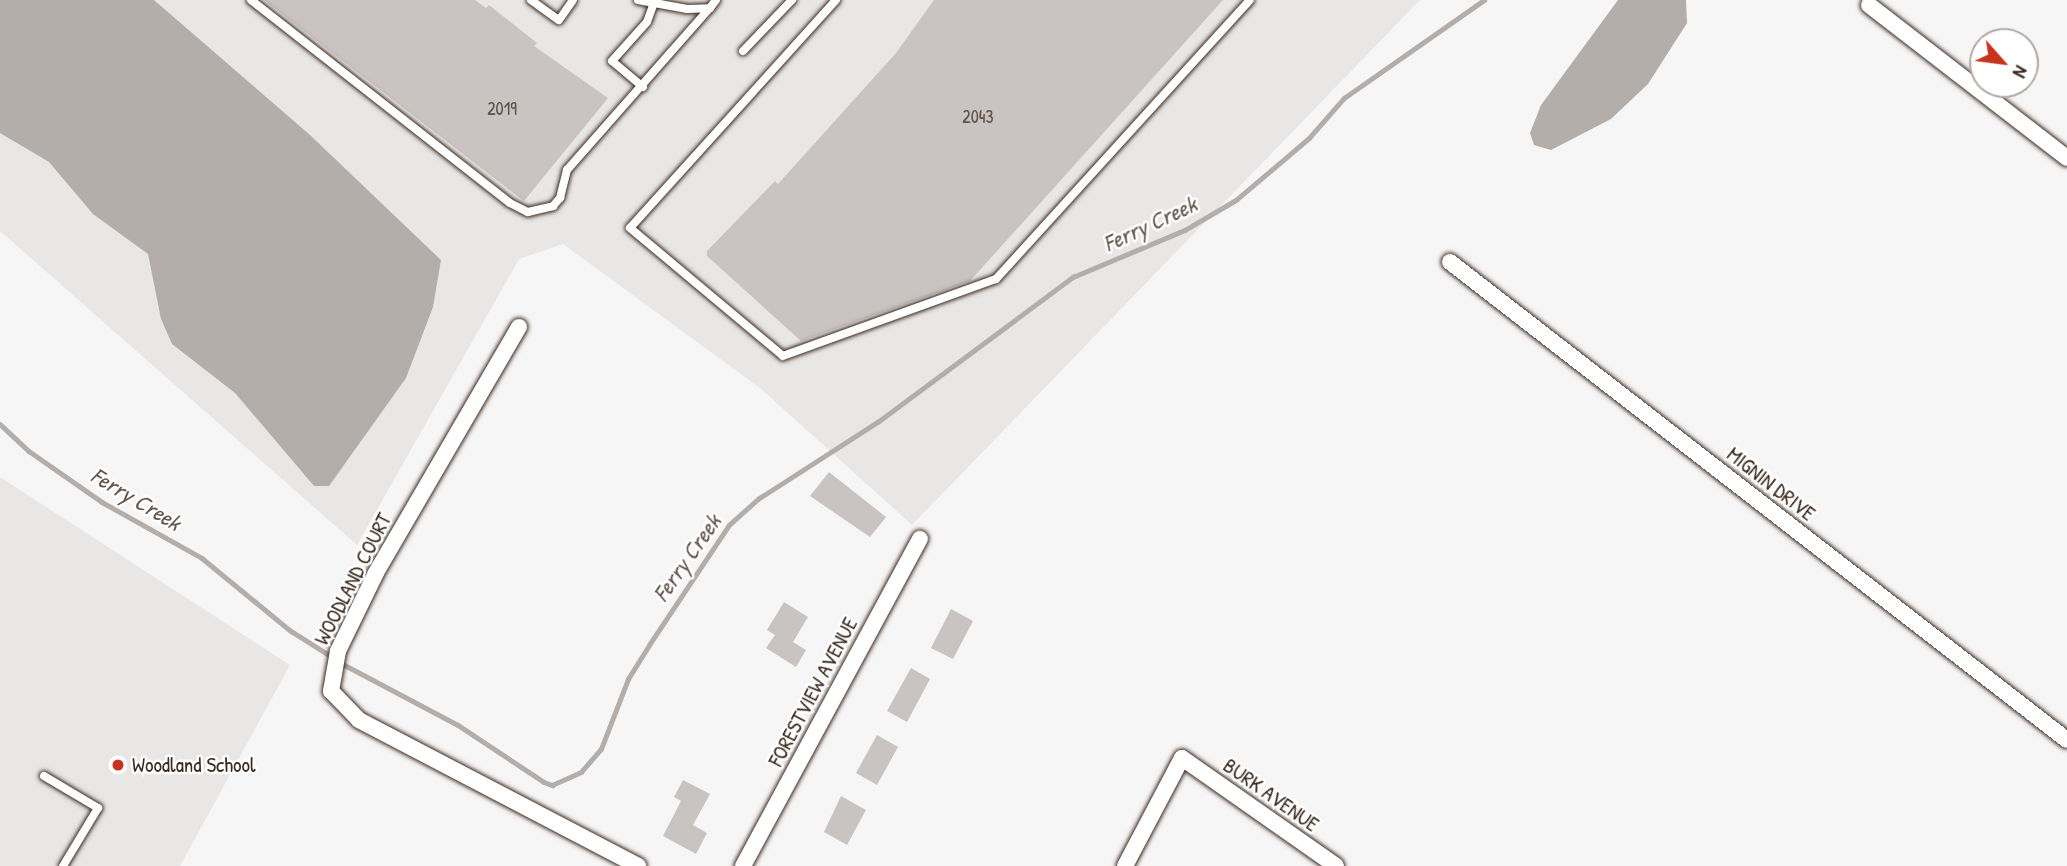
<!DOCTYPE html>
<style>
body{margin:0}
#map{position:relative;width:2067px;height:866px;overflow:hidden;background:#f7f6f6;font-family:"Patrick Hand",sans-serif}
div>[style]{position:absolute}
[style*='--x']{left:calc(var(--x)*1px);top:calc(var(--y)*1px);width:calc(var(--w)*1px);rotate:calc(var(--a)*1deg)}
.built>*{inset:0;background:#e9e7e6}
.water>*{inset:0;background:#b4aeaa}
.stream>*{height:4.5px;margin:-2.25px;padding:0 2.25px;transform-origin:2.25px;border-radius:2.25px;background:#b4aeaa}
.building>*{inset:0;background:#c9c3c1}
.roads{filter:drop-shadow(0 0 2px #3b2a1e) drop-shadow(0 0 2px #3b2a1e)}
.service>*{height:8px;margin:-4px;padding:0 4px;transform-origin:4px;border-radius:4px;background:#fff}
.minor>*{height:16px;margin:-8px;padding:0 8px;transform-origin:8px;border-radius:8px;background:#fff}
.dots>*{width:19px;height:19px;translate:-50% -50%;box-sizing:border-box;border:4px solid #fff;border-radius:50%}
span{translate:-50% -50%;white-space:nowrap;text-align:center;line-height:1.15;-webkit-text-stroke:5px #fff;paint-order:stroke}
.number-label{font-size:18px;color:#5e5047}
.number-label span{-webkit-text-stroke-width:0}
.street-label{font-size:21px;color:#3b2a1e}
.poi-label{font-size:21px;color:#3b2a1e}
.left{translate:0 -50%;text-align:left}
.water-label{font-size:23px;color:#65584f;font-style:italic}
.north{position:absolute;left:1969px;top:28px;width:70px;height:70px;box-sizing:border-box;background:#fff;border:2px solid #b1aaa5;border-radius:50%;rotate:118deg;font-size:19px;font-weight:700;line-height:28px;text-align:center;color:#3b2a1e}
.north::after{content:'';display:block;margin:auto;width:24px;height:32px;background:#c8321e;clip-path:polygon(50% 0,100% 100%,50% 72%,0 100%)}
</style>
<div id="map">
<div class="built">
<i style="clip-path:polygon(0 0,1420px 0,912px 525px,760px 388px,563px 244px,519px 259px,357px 545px,0 231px)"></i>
<i style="clip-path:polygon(0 477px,290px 665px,180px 866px,0 866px)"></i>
</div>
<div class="water">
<i style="clip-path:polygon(0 0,154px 0,310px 135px,441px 260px,433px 307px,406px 378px,329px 486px,314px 486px,235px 393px,172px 344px,161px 319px,148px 254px,93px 214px,49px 162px,0 133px)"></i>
<i style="clip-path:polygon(1618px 0,1686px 0,1687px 23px,1648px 84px,1611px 119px,1551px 150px,1534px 145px,1530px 133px,1541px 105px)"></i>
</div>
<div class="stream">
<i style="--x:0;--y:424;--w:40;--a:43"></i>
<i style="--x:29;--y:451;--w:89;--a:34.9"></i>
<i style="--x:102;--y:502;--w:115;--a:29.2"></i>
<i style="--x:202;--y:558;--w:115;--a:39.4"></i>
<i style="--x:291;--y:631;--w:51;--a:32.1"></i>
<i style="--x:341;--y:663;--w:132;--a:27.9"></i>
<i style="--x:458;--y:725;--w:103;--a:33.5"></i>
<i style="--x:544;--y:782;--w:9;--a:21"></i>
<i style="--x:552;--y:785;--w:32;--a:-24"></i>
<i style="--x:581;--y:772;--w:30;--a:-49"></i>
<i style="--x:601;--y:749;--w:75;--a:-68.9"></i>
<i style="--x:628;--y:679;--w:40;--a:-58"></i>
<i style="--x:649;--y:645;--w:144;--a:-56.3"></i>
<i style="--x:729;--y:525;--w:39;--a:-42"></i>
<i style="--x:758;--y:499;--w:144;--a:-32.8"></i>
<i style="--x:879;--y:421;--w:242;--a:-36.6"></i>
<i style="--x:1073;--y:277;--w:121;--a:-22.8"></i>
<i style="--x:1185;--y:230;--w:59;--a:-30.5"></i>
<i style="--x:1236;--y:200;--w:96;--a:-40.3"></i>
<i style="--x:1309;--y:138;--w:53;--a:-48.8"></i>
<i style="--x:1344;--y:98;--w:171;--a:-35"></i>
</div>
<div class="building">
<i style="clip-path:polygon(264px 0,475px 0,486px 8px,489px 5px,537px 43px,534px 46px,608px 98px,524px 201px)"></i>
<i style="clip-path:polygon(934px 0,1223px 0,970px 281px,801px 341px,707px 256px,707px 251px,775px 181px,778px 184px,896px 53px)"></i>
<i style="clip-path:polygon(829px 472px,886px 517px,870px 537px,810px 496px)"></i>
<i style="clip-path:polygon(784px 602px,808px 617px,793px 642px,806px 650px,796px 667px,766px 648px,775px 635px,767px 630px)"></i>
<i style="clip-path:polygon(951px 609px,973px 621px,953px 659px,931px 648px)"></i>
<i style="clip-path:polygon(911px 668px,930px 679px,907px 722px,887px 711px)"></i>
<i style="clip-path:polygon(877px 735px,898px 747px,877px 785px,856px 773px)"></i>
<i style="clip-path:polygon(683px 780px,710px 794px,693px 825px,707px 833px,696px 854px,663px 836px,681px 801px,674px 797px)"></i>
<i style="clip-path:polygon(841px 796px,866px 810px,847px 845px,824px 832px)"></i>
</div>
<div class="roads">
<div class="service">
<i style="--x:251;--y:0;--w:329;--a:38.1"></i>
<i style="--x:510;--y:203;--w:20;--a:27"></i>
<i style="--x:528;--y:212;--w:26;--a:-13"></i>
<i style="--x:553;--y:206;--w:11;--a:-49"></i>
<i style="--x:560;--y:198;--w:29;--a:-76"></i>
<i style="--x:567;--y:170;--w:216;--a:-48.6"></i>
<i style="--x:531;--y:0;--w:34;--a:36"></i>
<i style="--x:559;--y:20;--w:24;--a:-55"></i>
<i style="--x:638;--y:0;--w:50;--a:10.4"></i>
<i style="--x:687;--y:9;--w:23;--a:-2"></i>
<i style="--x:710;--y:8;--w:10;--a:-53"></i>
<i style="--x:836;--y:0;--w:307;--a:132.1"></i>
<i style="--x:630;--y:228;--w:199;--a:39.9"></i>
<i style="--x:783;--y:356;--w:226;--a:-19.9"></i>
<i style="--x:996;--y:279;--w:377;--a:-47.7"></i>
<i style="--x:743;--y:51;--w:71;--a:-46.1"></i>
<i style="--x:643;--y:87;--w:40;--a:-140"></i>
<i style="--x:612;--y:61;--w:52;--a:-48.1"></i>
<i style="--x:647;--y:22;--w:20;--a:-70"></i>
<i style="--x:44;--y:776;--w:63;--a:30.7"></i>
<i style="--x:98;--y:808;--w:68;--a:121.1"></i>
</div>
<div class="minor">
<i style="--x:1869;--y:5;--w:250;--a:37.7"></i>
<i style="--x:1450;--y:262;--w:780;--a:37.77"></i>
<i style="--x:519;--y:327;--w:285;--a:120.2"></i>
<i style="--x:376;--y:573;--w:87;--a:116"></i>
<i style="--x:338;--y:651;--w:41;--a:99.9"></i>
<i style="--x:331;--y:691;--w:40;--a:46"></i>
<i style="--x:359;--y:720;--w:315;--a:27.6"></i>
<i style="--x:743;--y:866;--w:372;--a:-61.6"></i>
<i style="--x:1125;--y:866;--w:122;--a:-62.2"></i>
<i style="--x:1182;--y:758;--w:188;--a:35"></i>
</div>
</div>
<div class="dots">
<i style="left:118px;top:765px;background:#c8321e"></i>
</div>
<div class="number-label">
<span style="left:502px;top:109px">2019</span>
<span style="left:978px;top:117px">2043</span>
</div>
<div class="street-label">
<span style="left:1771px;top:484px;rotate:38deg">MIGNIN DRIVE</span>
<span style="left:353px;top:579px;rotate:-63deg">WOODLAND COURT</span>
<span style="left:813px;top:692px;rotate:-62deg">FORESTVIEW AVENUE</span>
<span style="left:1271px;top:795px;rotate:35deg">BURK AVENUE</span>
</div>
<div class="poi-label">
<span class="left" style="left:132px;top:765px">Woodland School</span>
</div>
<div class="water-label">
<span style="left:1150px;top:224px;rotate:-25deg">Ferry Creek</span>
<span style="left:136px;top:499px;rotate:31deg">Ferry Creek</span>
<span style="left:687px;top:558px;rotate:-55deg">Ferry Creek</span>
</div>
<div class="north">N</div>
</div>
